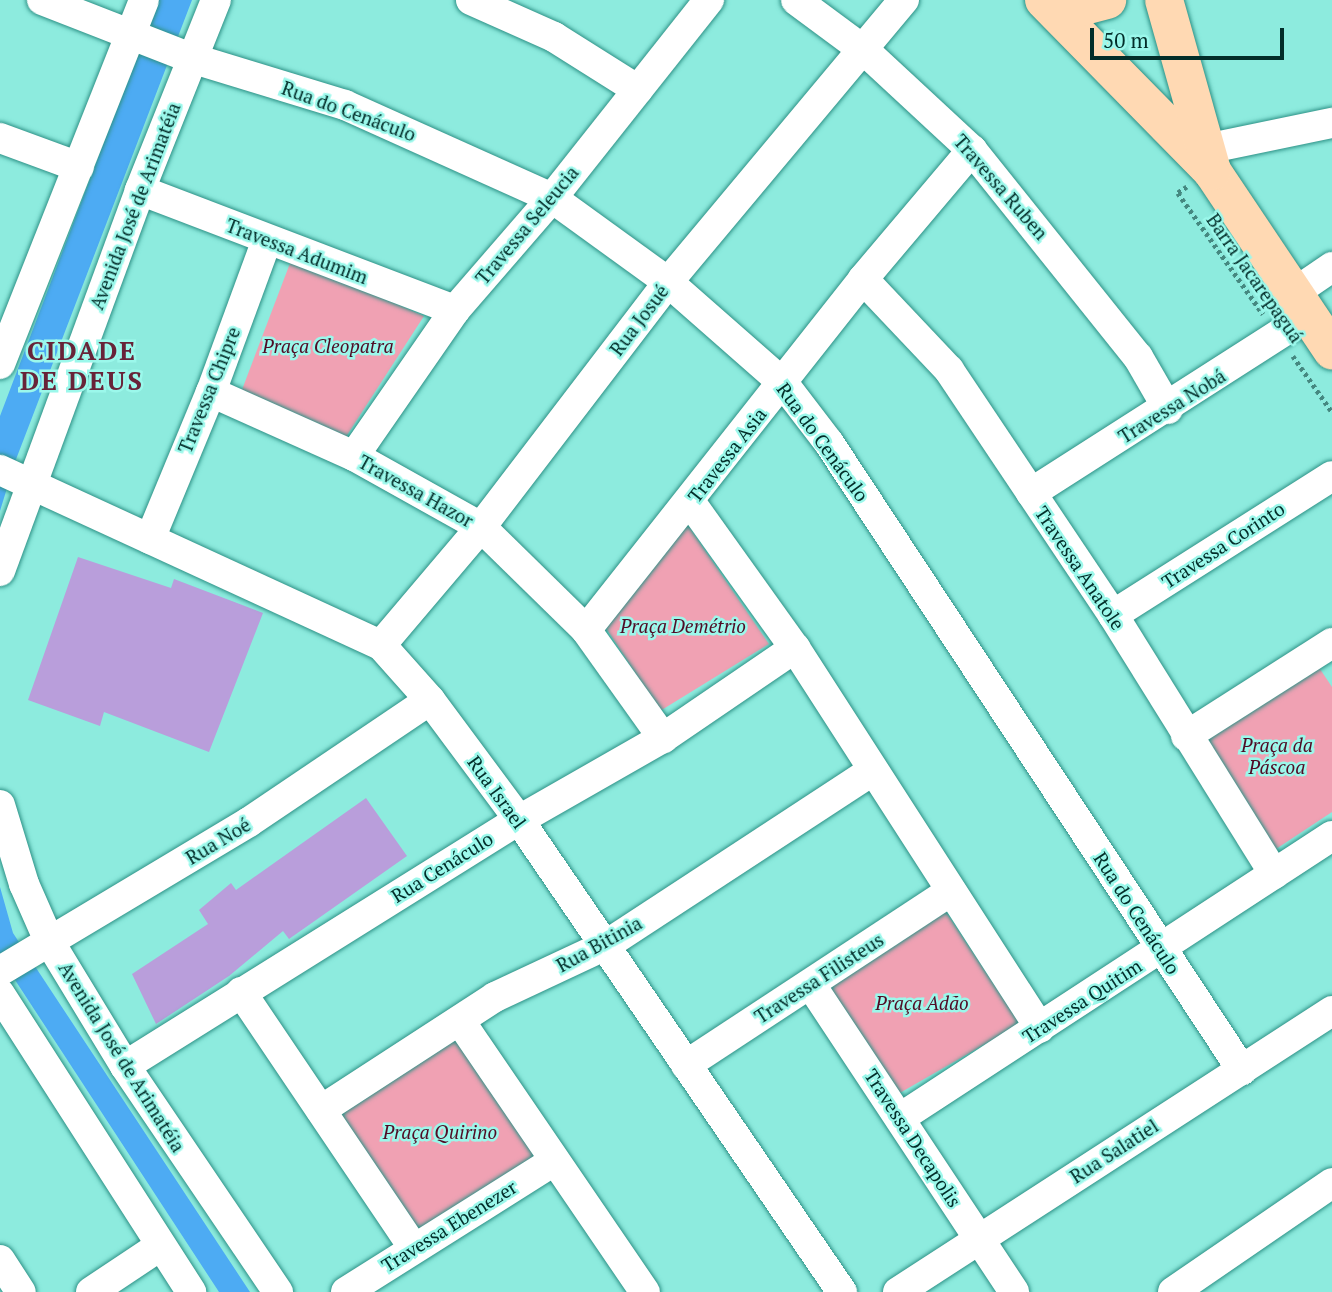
<!DOCTYPE html>
<meta charset="utf-8">
<style>
body{margin:0}
#map{position:relative;width:1332px;height:1292px;overflow:hidden;background:#8debde;font-family:"PT Serif",serif}
div>[style]{position:absolute}
[style*='--x']{left:calc(var(--x)*1px);top:calc(var(--y)*1px);width:calc(var(--w)*1px);rotate:calc(var(--a)*1deg)}
.green>*{inset:0;background:#f0a1b3}
.water>*{inset:0;background:#4dabf3}
.building>*{inset:0;background:#b99edb}
.path>*{height:4.5px;margin-top:-2.25px;transform-origin:0;background:repeating-linear-gradient(90deg,#458880 0 3.5px,transparent 0 7px)}
.roads{filter:drop-shadow(0 0 2px #2d9186) drop-shadow(0 0 2px #2d9186)}
.minor>*{height:30px;margin:-15px;padding:0 15px;transform-origin:15px;border-radius:15px;background:#fff}
.major>*{height:38px;margin:-19px;padding:0 19px;transform-origin:19px;border-radius:19px;background:#ffd9b3}
span{translate:-50% -50%;white-space:nowrap;text-align:center;line-height:1.15;-webkit-text-stroke:5px #9bf8eb;paint-order:stroke}
.street-label{font-size:19px;color:#022d29}
.park-label{font-size:19px;color:#500c25;font-style:italic}
.district-label{font-size:26px;color:#682338;font-weight:700;letter-spacing:2px}
.scale{position:absolute;left:1090px;top:28px;width:194px;height:32px;box-sizing:border-box;border:4px solid #022d29;border-top:0;padding-left:9px;font-size:21px;line-height:24px;white-space:nowrap;color:#022d29;-webkit-text-stroke:5px #9bf8eb;paint-order:stroke}
</style>
<div id="map">
<div class="green">
<i style="clip-path:polygon(292px 258px,424px 316px,344px 440px,240px 395px)"></i>
<i style="clip-path:polygon(687px 524px,769px 644px,660px 711px,604px 625px)"></i>
<i style="clip-path:polygon(1318px 666px,1332px 687px,1332px 812px,1270px 853px,1199px 736px)"></i>
<i style="clip-path:polygon(942px 906px,1020px 1024px,898px 1094px,828px 985px)"></i>
<i style="clip-path:polygon(459px 1027px,548px 1164px,423px 1239px,333px 1108px)"></i>
</div>
<div class="water">
<i style="clip-path:polygon(158px 0,192px 0,15px 462px,0 511px,0 416px)"></i>
<i style="clip-path:polygon(0 887px,13px 933px,250px 1292px,219px 1292px,0 957px)"></i>
</div>
<div class="building">
<i style="clip-path:polygon(78px 557px,171px 588px,174px 579px,263px 613px,209px 752px,104px 712px,100px 726px,28px 700px)"></i>
<i style="clip-path:polygon(366px 798px,407px 856px,289px 939px,283px 931px,229px 976px,156px 1024px,132px 974px,208px 924px,199px 910px,231px 883px,236px 890px)"></i>
</div>
<div class="path">
<i style="--x:1187;--y:187;--w:11;--a:146"></i>
<i style="--x:1178;--y:193;--w:148;--a:54.9"></i>
<i style="--x:1293;--y:356;--w:68;--a:55.1"></i>
</div>
<div class="roads">
<div class="minor">
<i style="--x:42;--y:0;--w:160;--a:21.3"></i>
<i style="--x:191;--y:58;--w:161;--a:17"></i>
<i style="--x:345;--y:105;--w:227;--a:24.2"></i>
<i style="--x:552;--y:198;--w:143;--a:35.9"></i>
<i style="--x:668;--y:282;--w:153;--a:41.3"></i>
<i style="--x:783;--y:383;--w:76;--a:52.5"></i>
<i style="--x:829;--y:443;--w:751;--a:56.63"></i>
<i style="--x:471;--y:0;--w:91;--a:24"></i>
<i style="--x:554;--y:37;--w:99;--a:32.2"></i>
<i style="--x:796;--y:0;--w:86;--a:36.5"></i>
<i style="--x:865;--y:51;--w:146;--a:42.8"></i>
<i style="--x:972;--y:150;--w:265;--a:51.3"></i>
<i style="--x:1138;--y:357;--w:60;--a:60"></i>
<i style="--x:0;--y:138;--w:84;--a:20.2"></i>
<i style="--x:1206;--y:149;--w:129;--a:-11.7"></i>
<i style="--x:140;--y:190;--w:337;--a:20.9"></i>
<i style="--x:863;--y:279;--w:125;--a:46.6"></i>
<i style="--x:949;--y:370;--w:295;--a:56.2"></i>
<i style="--x:1113;--y:615;--w:305;--a:58.1"></i>
<i style="--x:1294;--y:293;--w:46;--a:-34.4"></i>
<i style="--x:0;--y:364;--w:391;--a:-68.4"></i>
<i style="--x:211;--y:392;--w:157;--a:24.1"></i>
<i style="--x:354;--y:456;--w:145;--a:29.2"></i>
<i style="--x:481;--y:527;--w:147;--a:44.4"></i>
<i style="--x:586;--y:630;--w:133;--a:54.5"></i>
<i style="--x:354;--y:456;--w:178;--a:-55.3"></i>
<i style="--x:455;--y:310;--w:148;--a:-49.1"></i>
<i style="--x:552;--y:198;--w:253;--a:-51.6"></i>
<i style="--x:0;--y:470;--w:419;--a:24.7"></i>
<i style="--x:381;--y:645;--w:74;--a:48.3"></i>
<i style="--x:430;--y:700;--w:149;--a:53.4"></i>
<i style="--x:519;--y:820;--w:572;--a:55.62"></i>
<i style="--x:1031;--y:493;--w:330;--a:-32.6"></i>
<i style="--x:691;--y:503;--w:178;--a:54.4"></i>
<i style="--x:795;--y:648;--w:452;--a:57.2"></i>
<i style="--x:150;--y:539;--w:159;--a:-67.5"></i>
<i style="--x:211;--y:392;--w:162;--a:-69.8"></i>
<i style="--x:0;--y:571;--w:406;--a:-69.8"></i>
<i style="--x:140;--y:190;--w:205;--a:-68.2"></i>
<i style="--x:1113;--y:615;--w:259;--a:-32.4"></i>
<i style="--x:586;--y:630;--w:447;--a:-51.7"></i>
<i style="--x:863;--y:279;--w:169;--a:-49.8"></i>
<i style="--x:381;--y:645;--w:155;--a:-49.7"></i>
<i style="--x:481;--y:527;--w:308;--a:-52.6"></i>
<i style="--x:668;--y:282;--w:368;--a:-50.1"></i>
<i style="--x:1186;--y:736;--w:173;--a:-32.5"></i>
<i style="--x:0;--y:805;--w:83;--a:73.1"></i>
<i style="--x:24;--y:884;--w:62;--a:66.3"></i>
<i style="--x:49;--y:941;--w:146;--a:58.7"></i>
<i style="--x:125;--y:1066;--w:273;--a:55.9"></i>
<i style="--x:0;--y:971;--w:290;--a:-30.9"></i>
<i style="--x:249;--y:822;--w:218;--a:-34"></i>
<i style="--x:811;--y:985;--w:368;--a:56.5"></i>
<i style="--x:241;--y:992;--w:308;--a:56"></i>
<i style="--x:0;--y:994;--w:354;--a:57.3"></i>
<i style="--x:460;--y:1021;--w:328;--a:55.7"></i>
<i style="--x:686;--y:1065;--w:317;--a:-33.3"></i>
<i style="--x:125;--y:1066;--w:464;--a:-32"></i>
<i style="--x:519;--y:820;--w:166;--a:-29.7"></i>
<i style="--x:663;--y:738;--w:160;--a:-34.3"></i>
<i style="--x:321;--y:1110;--w:207;--a:-33"></i>
<i style="--x:495;--y:997;--w:123;--a:-25.1"></i>
<i style="--x:606;--y:945;--w:319;--a:-33.2"></i>
<i style="--x:900;--y:1118;--w:516;--a:-33.14"></i>
<i style="--x:0;--y:1260;--w:38;--a:57"></i>
<i style="--x:91;--y:1292;--w:83;--a:-33.7"></i>
<i style="--x:346;--y:1292;--w:246;--a:-32.2"></i>
<i style="--x:898;--y:1292;--w:517;--a:-32.92"></i>
<i style="--x:1173;--y:1292;--w:193;--a:-34.4"></i>
</div>
<div class="major">
<i style="--x:1044;--y:0;--w:240;--a:45.5"></i>
<i style="--x:1212;--y:171;--w:216;--a:56.2"></i>
<i style="--x:1164;--y:0;--w:178;--a:74.3"></i>
<i style="--x:1058;--y:13;--w:51;--a:-14.9"></i>
</div>
</div>
<div class="street-label">
<span style="left:349px;top:111px;rotate:20deg">Rua do Cenáculo</span>
<span style="left:1001px;top:187px;rotate:49deg">Travessa Ruben</span>
<span style="left:135px;top:206px;rotate:-69deg">Avenida José de Arimatéia</span>
<span style="left:527px;top:225px;rotate:-50deg">Travessa Seleucia</span>
<span style="left:297px;top:251px;rotate:21deg">Travessa Adumim</span>
<span style="left:1255px;top:278px;rotate:55deg">Barra Jacarepaguá</span>
<span style="left:639px;top:320px;rotate:-53deg">Rua Josué</span>
<span style="left:209px;top:390px;rotate:-68deg">Travessa Chipre</span>
<span style="left:1172px;top:406px;rotate:-32deg">Travessa Nobá</span>
<span style="left:823px;top:442px;rotate:54deg">Rua do Cenáculo</span>
<span style="left:727px;top:455px;rotate:-52deg">Travessa Asia</span>
<span style="left:416px;top:491px;rotate:29deg">Travessa Hazor</span>
<span style="left:1223px;top:545px;rotate:-33deg">Travessa Corinto</span>
<span style="left:1080px;top:568px;rotate:56deg">Travessa Anatole</span>
<span style="left:497px;top:792px;rotate:54deg">Rua Israel</span>
<span style="left:218px;top:841px;rotate:-31deg">Rua Noé</span>
<span style="left:442px;top:867px;rotate:-32deg">Rua Cenáculo</span>
<span style="left:1137px;top:913px;rotate:57deg">Rua do Cenáculo</span>
<span style="left:599px;top:944px;rotate:-29deg">Rua Bitinia</span>
<span style="left:819px;top:978px;rotate:-33deg">Travessa Filisteus</span>
<span style="left:1082px;top:1001px;rotate:-33deg">Travessa Quitim</span>
<span style="left:122px;top:1057px;rotate:58deg">Avenida José de Arimatéia</span>
<span style="left:913px;top:1138px;rotate:57deg">Travessa Decapolis</span>
<span style="left:1114px;top:1151px;rotate:-33deg">Rua Salatiel</span>
<span style="left:449px;top:1226px;rotate:-32deg">Travessa Ebenezer</span>
</div>
<div class="park-label">
<span style="left:328px;top:346px">Praça Cleopatra</span>
<span style="left:683px;top:626px">Praça Demétrio</span>
<span style="left:1277px;top:756px">Praça da<br>Páscoa</span>
<span style="left:922px;top:1003px">Praça Adão</span>
<span style="left:440px;top:1132px">Praça Quirino</span>
</div>
<div class="district-label">
<span style="left:82px;top:366px">CIDADE<br>DE DEUS</span>
</div>
<div class="scale">50 m</div>
</div>
